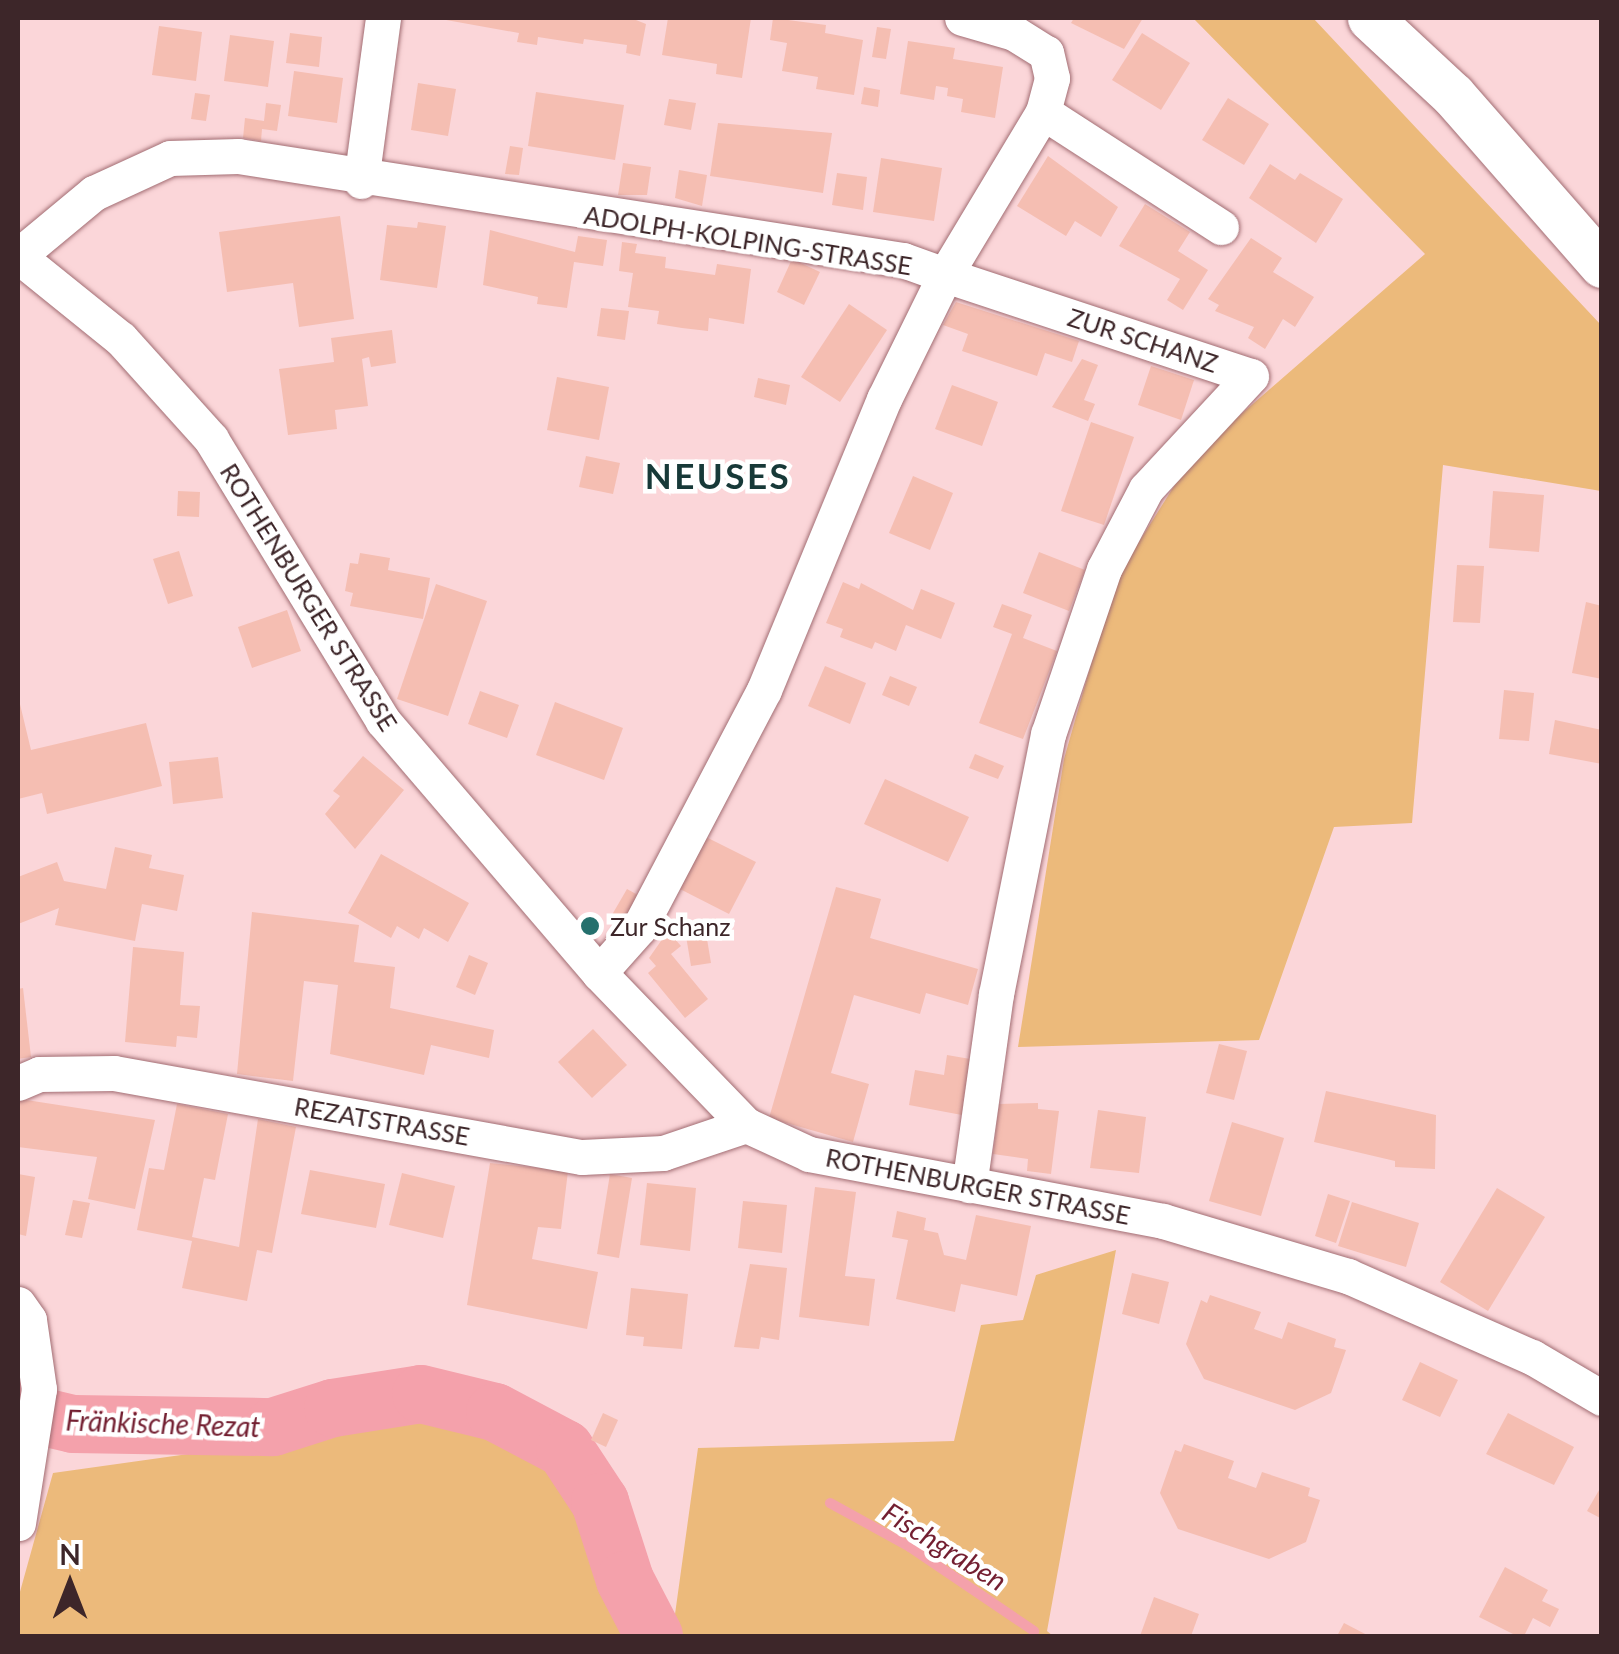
<!DOCTYPE html>
<meta charset="utf-8">
<style>
body{margin:0}
#map{position:relative;width:1619px;height:1654px;overflow:hidden;background:#fbd6d9;font-family:Lato,sans-serif}
div>[style]{position:absolute}
[style*='--x']{left:calc(var(--x)*1px);top:calc(var(--y)*1px);width:calc(var(--w)*1px);rotate:calc(var(--a)*1deg)}
.green>*{inset:0;background:#ecba7b}
.stream>*{height:10px;margin:-5px;padding:0 5px;transform-origin:5px;border-radius:5px;background:#f4a1ab}
.river>*{height:58px;margin:-29px;padding:0 29px;transform-origin:29px;border-radius:29px;background:#f4a1ab}
.building>*{inset:0;background:#f5beb2}
.roads{filter:drop-shadow(0 0 2px #a26d73) drop-shadow(0 0 2px #a26d73)}
.minor>*{height:35px;margin:-17.5px;padding:0 17.5px;transform-origin:17.5px;border-radius:17.5px;background:#fff}
.major>*{height:45px;margin:-22.5px;padding:0 22.5px;transform-origin:22.5px;border-radius:22.5px;background:#fff}
.dots>*{width:28px;height:28px;translate:-50% -50%;box-sizing:border-box;border:5px solid #fff;border-radius:50%}
span{translate:-50% -50%;white-space:nowrap;text-align:center;line-height:1.15;-webkit-text-stroke:9px #fff;paint-order:stroke}
.street-label{font-size:25px;color:#3d2629}
.poi-label{font-size:25px;color:#3d2629}
.left{translate:0 -50%;text-align:left}
.water-label{font-size:28px;color:#731f31;font-style:italic}
.district-label{font-size:35px;color:#173938;font-weight:700;letter-spacing:2.5px}
.frame{position:absolute;inset:0;border:20px solid #3d2629;pointer-events:none}
.north{position:absolute;left:20px;top:1534px;width:100px;height:100px;-webkit-text-stroke:8px #fff;paint-order:stroke;rotate:0deg;font-size:28px;font-weight:700;line-height:40px;text-align:center;color:#3d2629}
.north::after{content:'';display:block;margin:auto;width:35px;height:45px;background:#3d2629;clip-path:polygon(50% 0,100% 100%,50% 72%,0 100%)}
</style>
<div id="map">
<div class="green">
<i style="clip-path:polygon(1193px 18px,1313px 18px,1601px 325px,1601px 491px,1443px 465px,1412px 823px,1334px 827px,1259px 1040px,1018px 1047px,1064px 759px,1115px 580px,1193px 456px,1425px 254px)"></i>
<i style="clip-path:polygon(1116px 1250px,1047px 1631px,1053px 1636px,672px 1636px,698px 1448px,954px 1441px,981px 1325px,1023px 1320px,1036px 1275px)"></i>
<i style="clip-path:polygon(396px 1413px,495px 1431px,567px 1476px,593px 1521px,614px 1611px,636px 1636px,18px 1636px,18px 1599px,53px 1473px,289px 1440px)"></i>
</div>
<div class="stream">
<i style="--x:830;--y:1503;--w:91;--a:28.8"></i>
<i style="--x:910;--y:1547;--w:150;--a:34.1"></i>
</div>
<div class="river">
<i style="--x:18;--y:1411;--w:57;--a:13.3"></i>
<i style="--x:73;--y:1424;--w:200;--a:0.9"></i>
<i style="--x:273;--y:1427;--w:63;--a:-17.6"></i>
<i style="--x:333;--y:1408;--w:89;--a:-9"></i>
<i style="--x:421;--y:1394;--w:76;--a:13.7"></i>
<i style="--x:495;--y:1412;--w:79;--a:27.9"></i>
<i style="--x:565;--y:1449;--w:64;--a:56.6"></i>
<i style="--x:600;--y:1502;--w:82;--a:72.2"></i>
<i style="--x:625;--y:1580;--w:63;--a:62.6"></i>
</div>
<div class="building">
<i style="clip-path:polygon(435px 18px,631px 18px,646px 24px,640px 56px,626px 53px,627px 45px,584px 39px,583px 44px,538px 37px,537px 45px,517px 42px,519px 33px)"></i>
<i style="clip-path:polygon(668px 18px,751px 18px,742px 78px,716px 74px,717px 64px,662px 55px)"></i>
<i style="clip-path:polygon(773px 18px,826px 25px,825px 33px,863px 40px,854px 95px,816px 89px,818px 77px,782px 71px,787px 43px,770px 40px)"></i>
<i style="clip-path:polygon(1074px 18px,1143px 18px,1124px 49px,1071px 23px)"></i>
<i style="clip-path:polygon(159px 26px,202px 32px,196px 81px,152px 75px)"></i>
<i style="clip-path:polygon(877px 27px,891px 29px,886px 59px,872px 57px)"></i>
<i style="clip-path:polygon(290px 33px,322px 37px,319px 67px,286px 63px)"></i>
<i style="clip-path:polygon(1142px 33px,1190px 63px,1161px 110px,1112px 80px)"></i>
<i style="clip-path:polygon(230px 35px,274px 41px,268px 87px,224px 81px)"></i>
<i style="clip-path:polygon(908px 41px,955px 48px,953px 59px,1003px 67px,995px 118px,961px 112px,963px 99px,947px 96px,948px 88px,936px 86px,934px 100px,900px 94px)"></i>
<i style="clip-path:polygon(294px 71px,343px 78px,337px 123px,288px 116px)"></i>
<i style="clip-path:polygon(418px 83px,456px 89px,448px 136px,411px 130px)"></i>
<i style="clip-path:polygon(864px 87px,880px 90px,878px 107px,861px 104px)"></i>
<i style="clip-path:polygon(536px 92px,624px 105px,615px 160px,528px 146px)"></i>
<i style="clip-path:polygon(195px 93px,210px 95px,206px 121px,191px 119px)"></i>
<i style="clip-path:polygon(1228px 98px,1269px 124px,1244px 165px,1202px 140px)"></i>
<i style="clip-path:polygon(669px 99px,696px 103px,691px 130px,664px 125px)"></i>
<i style="clip-path:polygon(266px 103px,281px 105px,277px 131px,262px 129px,261px 141px,243px 138px,245px 118px,264px 121px)"></i>
<i style="clip-path:polygon(718px 123px,832px 133px,823px 193px,710px 176px)"></i>
<i style="clip-path:polygon(510px 146px,523px 148px,519px 175px,505px 174px)"></i>
<i style="clip-path:polygon(1048px 156px,1118px 207px,1101px 237px,1075px 221px,1066px 236px,1017px 206px)"></i>
<i style="clip-path:polygon(881px 158px,942px 168px,934px 221px,873px 212px)"></i>
<i style="clip-path:polygon(623px 163px,651px 167px,647px 195px,618px 195px)"></i>
<i style="clip-path:polygon(1270px 164px,1295px 180px,1300px 173px,1343px 199px,1316px 243px,1249px 198px)"></i>
<i style="clip-path:polygon(679px 170px,707px 175px,702px 206px,675px 198px)"></i>
<i style="clip-path:polygon(837px 173px,867px 177px,863px 210px,832px 205px)"></i>
<i style="clip-path:polygon(1145px 204px,1190px 232px,1178px 251px,1208px 270px,1183px 310px,1167px 300px,1180px 279px,1119px 246px)"></i>
<i style="clip-path:polygon(340px 216px,354px 319px,299px 327px,293px 283px,227px 292px,219px 232px)"></i>
<i style="clip-path:polygon(418px 222px,446px 226px,437px 288px,380px 280px,387px 225px,417px 228px)"></i>
<i style="clip-path:polygon(490px 230px,575px 252px,578px 236px,607px 240px,603px 266px,574px 262px,567px 308px,537px 304px,538px 297px,483px 285px)"></i>
<i style="clip-path:polygon(1251px 238px,1282px 258px,1273px 272px,1314px 297px,1295px 327px,1283px 319px,1265px 349px,1248px 338px,1254px 327px,1215px 311px,1219px 305px,1208px 299px)"></i>
<i style="clip-path:polygon(622px 242px,637px 244px,635px 253px,666px 257px,665px 268px,715px 275px,717px 264px,751px 269px,744px 324px,709px 318px,708px 331px,682px 328px,657px 324px,659px 311px,628px 307px,633px 273px,619px 271px)"></i>
<i style="clip-path:polygon(792px 259px,820px 272px,804px 305px,777px 292px)"></i>
<i style="clip-path:polygon(956px 302px,1079px 341px,1072px 362px,1045px 353px,1037px 376px,962px 351px,968px 334px,943px 325px)"></i>
<i style="clip-path:polygon(849px 304px,887px 330px,840px 402px,801px 377px)"></i>
<i style="clip-path:polygon(601px 308px,629px 311px,625px 340px,597px 336px)"></i>
<i style="clip-path:polygon(392px 330px,396px 363px,371px 367px,369px 357px,362px 359px,368px 406px,335px 410px,337px 429px,288px 435px,279px 369px,334px 362px,331px 338px)"></i>
<i style="clip-path:polygon(1082px 359px,1098px 365px,1084px 400px,1095px 404px,1088px 421px,1052px 407px)"></i>
<i style="clip-path:polygon(1151px 366px,1194px 380px,1181px 420px,1138px 405px)"></i>
<i style="clip-path:polygon(557px 377px,609px 387px,599px 440px,547px 430px)"></i>
<i style="clip-path:polygon(758px 378px,790px 385px,786px 405px,754px 397px)"></i>
<i style="clip-path:polygon(952px 385px,998px 402px,982px 446px,935px 429px)"></i>
<i style="clip-path:polygon(1091px 422px,1134px 437px,1104px 525px,1061px 511px)"></i>
<i style="clip-path:polygon(586px 456px,620px 463px,613px 494px,579px 487px)"></i>
<i style="clip-path:polygon(913px 476px,953px 493px,930px 550px,889px 533px)"></i>
<i style="clip-path:polygon(178px 491px,200px 492px,199px 517px,177px 516px)"></i>
<i style="clip-path:polygon(1493px 491px,1544px 495px,1539px 552px,1489px 548px)"></i>
<i style="clip-path:polygon(179px 551px,193px 596px,168px 604px,153px 559px)"></i>
<i style="clip-path:polygon(1039px 552px,1085px 570px,1069px 611px,1023px 593px)"></i>
<i style="clip-path:polygon(360px 553px,390px 558px,388px 570px,430px 578px,423px 619px,350px 606px,353px 593px,345px 591px,350px 563px,358px 564px)"></i>
<i style="clip-path:polygon(1457px 565px,1484px 566px,1480px 623px,1453px 622px)"></i>
<i style="clip-path:polygon(843px 582px,859px 589px,861px 583px,913px 610px,921px 589px,955px 603px,941px 639px,906px 625px,896px 651px,875px 642px,872px 649px,840px 637px,843px 629px,826px 623px)"></i>
<i style="clip-path:polygon(436px 584px,487px 601px,448px 716px,397px 699px)"></i>
<i style="clip-path:polygon(1586px 602px,1602px 606px,1602px 679px,1572px 673px)"></i>
<i style="clip-path:polygon(1002px 604px,1032px 615px,1023px 638px,1057px 651px,1023px 739px,979px 723px,1012px 634px,993px 627px)"></i>
<i style="clip-path:polygon(287px 610px,301px 651px,252px 668px,238px 627px)"></i>
<i style="clip-path:polygon(825px 666px,866px 683px,850px 724px,808px 706px)"></i>
<i style="clip-path:polygon(890px 676px,917px 687px,909px 706px,882px 695px)"></i>
<i style="clip-path:polygon(1504px 690px,1534px 693px,1529px 741px,1499px 739px)"></i>
<i style="clip-path:polygon(480px 691px,519px 705px,507px 738px,468px 724px)"></i>
<i style="clip-path:polygon(19px 700px,31px 750px,146px 723px,162px 786px,47px 814px,42px 793px,18px 799px)"></i>
<i style="clip-path:polygon(555px 702px,623px 728px,604px 780px,536px 755px)"></i>
<i style="clip-path:polygon(1555px 720px,1602px 730px,1602px 764px,1549px 754px)"></i>
<i style="clip-path:polygon(975px 754px,1004px 766px,998px 779px,969px 768px)"></i>
<i style="clip-path:polygon(363px 756px,404px 790px,355px 849px,325px 814px,340px 796px,333px 791px)"></i>
<i style="clip-path:polygon(218px 757px,223px 798px,173px 804px,169px 762px)"></i>
<i style="clip-path:polygon(885px 779px,969px 817px,948px 862px,864px 824px)"></i>
<i style="clip-path:polygon(702px 835px,756px 862px,729px 914px,676px 887px)"></i>
<i style="clip-path:polygon(115px 847px,152px 855px,149px 868px,184px 875px,177px 911px,142px 904px,135px 941px,55px 925px,59px 908px,18px 924px,18px 877px,57px 862px,64px 881px,106px 889px)"></i>
<i style="clip-path:polygon(381px 854px,469px 903px,448px 942px,424px 928px,419px 939px,397px 926px,391px 938px,348px 913px)"></i>
<i style="clip-path:polygon(836px 887px,881px 899px,870px 938px,978px 969px,968px 1005px,926px 993px,920px 1014px,854px 995px,831px 1073px,869px 1084px,853px 1142px,769px 1118px)"></i>
<i style="clip-path:polygon(627px 889px,645px 899px,627px 931px,609px 920px)"></i>
<i style="clip-path:polygon(252px 912px,359px 925px,354px 962px,395px 967px,390px 1008px,494px 1030px,489px 1058px,431px 1045px,424px 1075px,330px 1054px,338px 985px,304px 981px,293px 1081px,237px 1074px)"></i>
<i style="clip-path:polygon(668px 931px,681px 946px,671px 954px,708px 999px,685px 1018px,648px 973px,656px 966px,649px 958px)"></i>
<i style="clip-path:polygon(706px 933px,711px 963px,691px 966px,686px 936px)"></i>
<i style="clip-path:polygon(133px 947px,184px 952px,180px 1005px,200px 1006px,197px 1038px,177px 1036px,176px 1047px,125px 1042px)"></i>
<i style="clip-path:polygon(469px 955px,488px 963px,475px 995px,456px 987px)"></i>
<i style="clip-path:polygon(23px 988px,31px 1057px,18px 1059px,18px 989px)"></i>
<i style="clip-path:polygon(593px 1029px,627px 1065px,592px 1098px,558px 1062px)"></i>
<i style="clip-path:polygon(1219px 1044px,1247px 1051px,1234px 1100px,1206px 1093px)"></i>
<i style="clip-path:polygon(947px 1055px,976px 1060px,967px 1116px,909px 1105px,915px 1070px,944px 1075px)"></i>
<i style="clip-path:polygon(1326px 1091px,1436px 1115px,1435px 1169px,1395px 1167px,1395px 1161px,1314px 1142px)"></i>
<i style="clip-path:polygon(20px 1099px,155px 1120px,135px 1209px,88px 1199px,97px 1157px,18px 1147px)"></i>
<i style="clip-path:polygon(1038px 1103px,1038px 1109px,1059px 1111px,1051px 1174px,1027px 1171px,1028px 1159px,993px 1154px,999px 1104px)"></i>
<i style="clip-path:polygon(177px 1104px,228px 1114px,215px 1180px,204px 1178px,192px 1237px,239px 1247px,258px 1119px,296px 1127px,272px 1253px,257px 1250px,247px 1301px,182px 1288px,192px 1241px,137px 1230px,149px 1168px,164px 1170px)"></i>
<i style="clip-path:polygon(1098px 1110px,1146px 1117px,1139px 1173px,1090px 1168px)"></i>
<i style="clip-path:polygon(1232px 1122px,1284px 1138px,1261px 1216px,1209px 1201px)"></i>
<i style="clip-path:polygon(490px 1163px,568px 1171px,561px 1229px,538px 1227px,532px 1259px,598px 1272px,587px 1329px,467px 1305px)"></i>
<i style="clip-path:polygon(310px 1170px,385px 1184px,376px 1228px,301px 1214px)"></i>
<i style="clip-path:polygon(402px 1173px,455px 1186px,443px 1238px,389px 1225px)"></i>
<i style="clip-path:polygon(18px 1174px,35px 1177px,26px 1236px,18px 1234px)"></i>
<i style="clip-path:polygon(610px 1174px,632px 1178px,619px 1258px,597px 1254px)"></i>
<i style="clip-path:polygon(647px 1183px,696px 1188px,690px 1251px,640px 1245px)"></i>
<i style="clip-path:polygon(815px 1187px,856px 1192px,845px 1276px,875px 1279px,869px 1326px,799px 1317px)"></i>
<i style="clip-path:polygon(1497px 1188px,1545px 1217px,1488px 1311px,1440px 1282px)"></i>
<i style="clip-path:polygon(1328px 1194px,1350px 1201px,1336px 1243px,1315px 1236px)"></i>
<i style="clip-path:polygon(73px 1200px,90px 1203px,82px 1238px,65px 1235px)"></i>
<i style="clip-path:polygon(743px 1201px,787px 1205px,782px 1253px,738px 1248px)"></i>
<i style="clip-path:polygon(1352px 1202px,1419px 1223px,1406px 1267px,1338px 1246px)"></i>
<i style="clip-path:polygon(897px 1211px,926px 1218px,924px 1230px,938px 1233px,944px 1255px,966px 1260px,976px 1215px,1031px 1226px,1017px 1296px,961px 1284px,955px 1312px,896px 1299px,908px 1240px,892px 1237px)"></i>
<i style="clip-path:polygon(750px 1264px,787px 1268px,779px 1340px,761px 1337px,759px 1349px,734px 1347px)"></i>
<i style="clip-path:polygon(1132px 1273px,1169px 1282px,1159px 1324px,1122px 1314px)"></i>
<i style="clip-path:polygon(631px 1288px,688px 1294px,682px 1349px,643px 1346px,644px 1337px,626px 1335px)"></i>
<i style="clip-path:polygon(1210px 1295px,1261px 1312px,1254px 1329px,1282px 1339px,1288px 1322px,1336px 1339px,1334px 1347px,1346px 1350px,1331px 1393px,1295px 1410px,1204px 1379px,1186px 1344px,1201px 1300px,1207px 1303px)"></i>
<i style="clip-path:polygon(1420px 1362px,1458px 1380px,1440px 1417px,1402px 1400px)"></i>
<i style="clip-path:polygon(603px 1413px,618px 1420px,606px 1447px,591px 1440px)"></i>
<i style="clip-path:polygon(1508px 1413px,1574px 1447px,1554px 1485px,1486px 1454px)"></i>
<i style="clip-path:polygon(1184px 1444px,1234px 1461px,1228px 1478px,1256px 1488px,1262px 1472px,1310px 1488px,1308px 1496px,1320px 1500px,1306px 1542px,1269px 1559px,1178px 1529px,1160px 1493px,1175px 1450px,1181px 1452px)"></i>
<i style="clip-path:polygon(1602px 1485px,1602px 1519px,1587px 1511px)"></i>
<i style="clip-path:polygon(1505px 1567px,1548px 1590px,1542px 1601px,1559px 1609px,1550px 1627px,1533px 1618px,1524px 1636px,1517px 1636px,1479px 1617px)"></i>
<i style="clip-path:polygon(1154px 1597px,1199px 1614px,1191px 1636px,1140px 1636px)"></i>
<i style="clip-path:polygon(1344px 1623px,1369px 1636px,1337px 1636px)"></i>
</div>
<div class="roads">
<div class="minor">
<i style="--x:1043;--y:112;--w:212;--a:32.9"></i>
<i style="--x:361;--y:181;--w:164;--a:-82.3"></i>
<i style="--x:18;--y:256;--w:132;--a:38.9"></i>
<i style="--x:121;--y:339;--w:135;--a:48"></i>
<i style="--x:211;--y:439;--w:330;--a:58.6"></i>
<i style="--x:383;--y:721;--w:332;--a:49.4"></i>
<i style="--x:599;--y:973;--w:211;--a:46"></i>
<i style="--x:746;--y:1125;--w:69;--a:24.7"></i>
<i style="--x:809;--y:1154;--w:360;--a:10.7"></i>
<i style="--x:1163;--y:1221;--w:193;--a:16.6"></i>
<i style="--x:1348;--y:1276;--w:201;--a:23.8"></i>
<i style="--x:1532;--y:1357;--w:81;--a:30.4"></i>
<i style="--x:18;--y:256;--w:99;--a:-39.7"></i>
<i style="--x:94;--y:193;--w:84;--a:-24.7"></i>
<i style="--x:170;--y:158;--w:68;--a:-1.7"></i>
<i style="--x:238;--y:156;--w:673;--a:8.89"></i>
<i style="--x:903;--y:260;--w:45;--a:19.7"></i>
<i style="--x:945;--y:275;--w:190;--a:-59"></i>
<i style="--x:1043;--y:112;--w:35;--a:-75"></i>
<i style="--x:1052;--y:78;--w:26;--a:-103"></i>
<i style="--x:1046;--y:53;--w:38;--a:-148"></i>
<i style="--x:1014;--y:33;--w:54;--a:-163.9"></i>
<i style="--x:599;--y:973;--w:60;--a:-48.4"></i>
<i style="--x:639;--y:928;--w:269;--a:-62.3"></i>
<i style="--x:764;--y:690;--w:315;--a:-67.6"></i>
<i style="--x:884;--y:399;--w:138;--a:-63.8"></i>
<i style="--x:945;--y:275;--w:322;--a:18.3"></i>
<i style="--x:1251;--y:376;--w:154;--a:132.9"></i>
<i style="--x:1146;--y:489;--w:90;--a:117.7"></i>
<i style="--x:1104;--y:569;--w:174;--a:108.7"></i>
<i style="--x:1048;--y:734;--w:265;--a:101.3"></i>
<i style="--x:996;--y:994;--w:193;--a:98"></i>
<i style="--x:18;--y:1083;--w:23;--a:-23"></i>
<i style="--x:39;--y:1074;--w:75;--a:-0.8"></i>
<i style="--x:114;--y:1073;--w:475;--a:10.2"></i>
<i style="--x:582;--y:1157;--w:81;--a:-2.8"></i>
<i style="--x:663;--y:1153;--w:88;--a:-18.6"></i>
<i style="--x:18;--y:1304;--w:19;--a:55"></i>
<i style="--x:29;--y:1320;--w:70;--a:81.8"></i>
<i style="--x:39;--y:1389;--w:136;--a:98.9"></i>
</div>
<div class="major">
<i style="--x:1370;--y:18;--w:113;--a:42.9"></i>
<i style="--x:1453;--y:95;--w:226;--a:48.8"></i>
</div>
</div>
<div class="dots">
<i style="left:590px;top:926px;background:#25706d"></i>
</div>
<div class="street-label">
<span style="left:748px;top:240px;rotate:9deg">ADOLPH-KOLPING-STRASSE</span>
<span style="left:1143px;top:340px;rotate:18deg">ZUR SCHANZ</span>
<span style="left:309px;top:597px;rotate:58deg">ROTHENBURGER STRASSE</span>
<span style="left:382px;top:1121px;rotate:10deg">REZATSTRASSE</span>
<span style="left:978px;top:1186px;rotate:11deg">ROTHENBURGER STRASSE</span>
</div>
<div class="poi-label">
<span class="left" style="left:610px;top:926px">Zur Schanz</span>
</div>
<div class="water-label">
<span style="left:163px;top:1423px;rotate:2deg">Fränkische Rezat</span>
<span style="left:945px;top:1546px;rotate:32deg">Fischgraben</span>
</div>
<div class="district-label">
<span style="left:718px;top:475px">NEUSES</span>
</div>
<div class="frame"></div>
<div class="north">N</div>
</div>
